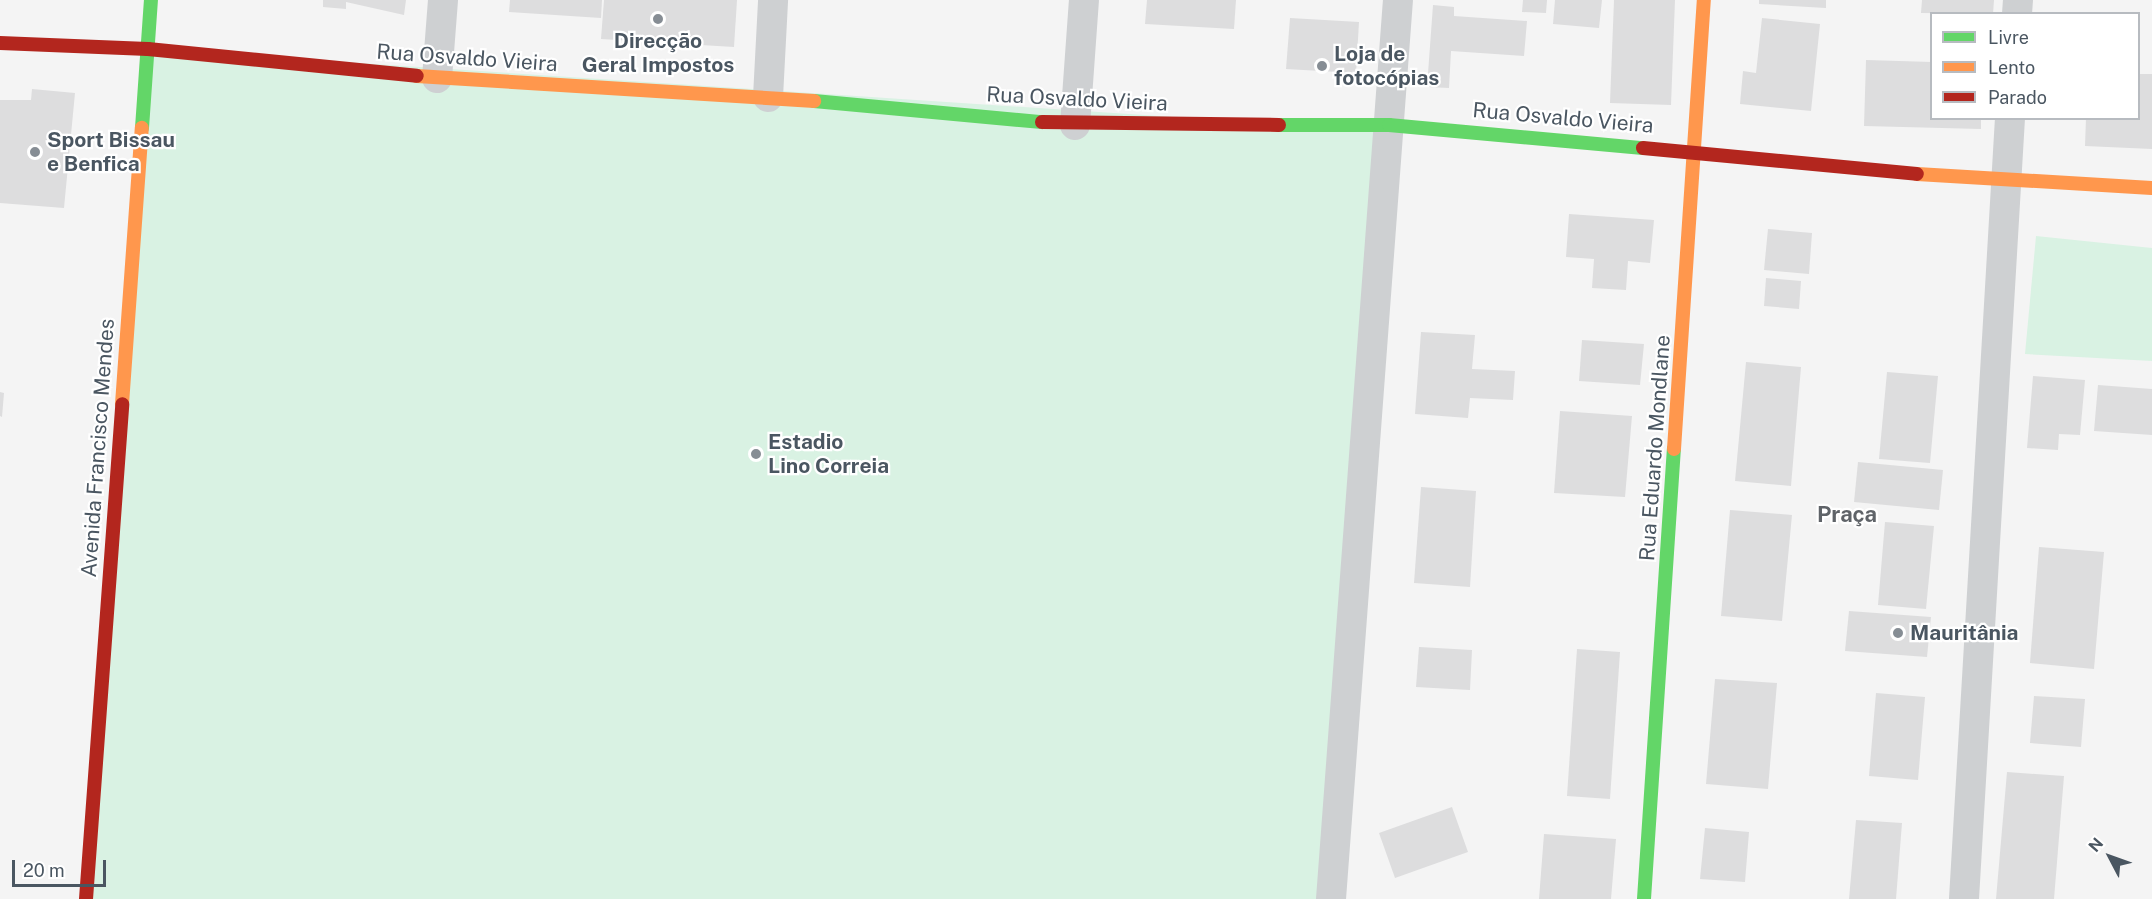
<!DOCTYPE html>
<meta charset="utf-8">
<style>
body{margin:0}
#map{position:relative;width:2152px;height:899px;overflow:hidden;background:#f4f4f4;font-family:"Public Sans",sans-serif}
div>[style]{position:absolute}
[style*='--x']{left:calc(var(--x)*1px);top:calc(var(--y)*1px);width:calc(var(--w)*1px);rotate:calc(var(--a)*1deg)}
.green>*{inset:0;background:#d9f2e3}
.building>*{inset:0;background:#ddddde}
.street>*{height:30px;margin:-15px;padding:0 15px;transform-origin:15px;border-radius:15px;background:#ced0d2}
.fast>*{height:14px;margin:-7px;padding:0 7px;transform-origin:7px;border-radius:7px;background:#63d668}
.slow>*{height:14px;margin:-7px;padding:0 7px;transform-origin:7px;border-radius:7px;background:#ff974d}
.jam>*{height:14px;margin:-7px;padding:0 7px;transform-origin:7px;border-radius:7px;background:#b3261e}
.dots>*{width:16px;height:16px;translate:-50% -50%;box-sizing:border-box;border:3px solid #fff;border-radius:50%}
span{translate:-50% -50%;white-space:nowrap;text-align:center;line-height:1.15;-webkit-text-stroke:4.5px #fff;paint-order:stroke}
.poi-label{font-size:21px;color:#4a5661;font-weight:700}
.left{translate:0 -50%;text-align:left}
.street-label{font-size:21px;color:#4a5661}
.neighbourhood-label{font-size:22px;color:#5f6368;font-weight:700}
.legend{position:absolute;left:1930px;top:12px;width:210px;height:108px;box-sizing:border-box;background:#fff;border:2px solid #b7bbc0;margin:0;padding:8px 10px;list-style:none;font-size:18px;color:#4a5661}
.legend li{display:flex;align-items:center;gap:12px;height:30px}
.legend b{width:30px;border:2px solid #b7bbc0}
.north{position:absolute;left:2080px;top:827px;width:60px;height:60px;-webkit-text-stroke:4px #fff;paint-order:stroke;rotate:311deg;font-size:16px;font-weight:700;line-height:24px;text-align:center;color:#4a5661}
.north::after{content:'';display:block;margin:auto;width:21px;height:27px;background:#4a5661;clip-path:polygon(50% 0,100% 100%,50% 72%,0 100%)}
.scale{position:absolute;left:12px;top:860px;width:94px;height:27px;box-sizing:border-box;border:3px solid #4a5661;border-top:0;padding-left:8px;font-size:18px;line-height:21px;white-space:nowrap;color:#4a5661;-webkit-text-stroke:4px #fff;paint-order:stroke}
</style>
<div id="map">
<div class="green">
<i style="clip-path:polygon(148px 49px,1384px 131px,1330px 899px,90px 899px)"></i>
<i style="clip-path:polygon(2036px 236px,2152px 248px,2152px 361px,2025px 354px)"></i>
</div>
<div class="building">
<i style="clip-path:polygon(323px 0,406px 0,404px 15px,346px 2px,346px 9px,323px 7px)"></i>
<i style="clip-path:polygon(510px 0,602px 0,601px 18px,509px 12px)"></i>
<i style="clip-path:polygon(604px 0,737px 0,734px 47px,601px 39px)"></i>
<i style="clip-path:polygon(1147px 0,1236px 0,1234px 29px,1145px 24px)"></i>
<i style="clip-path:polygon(1523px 0,1547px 0,1546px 13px,1522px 12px)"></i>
<i style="clip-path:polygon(1555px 0,1602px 0,1599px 28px,1553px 24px)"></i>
<i style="clip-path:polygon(1614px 0,1675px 0,1671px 105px,1610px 103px)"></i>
<i style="clip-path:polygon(1759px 0,1826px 0,1826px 8px,1759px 4px)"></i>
<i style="clip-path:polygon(1922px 0,1994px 0,1993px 14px,1921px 13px)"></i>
<i style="clip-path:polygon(1433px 5px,1454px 7px,1454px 16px,1527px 21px,1524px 56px,1451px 51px,1449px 88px,1427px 87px)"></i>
<i style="clip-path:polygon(1290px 18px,1359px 22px,1356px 73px,1286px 69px)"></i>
<i style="clip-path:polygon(1762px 18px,1820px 24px,1811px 111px,1740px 104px,1743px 71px,1756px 73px)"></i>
<i style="clip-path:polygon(1866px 60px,1932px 62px,1932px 118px,1981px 118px,1981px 129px,1864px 126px)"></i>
<i style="clip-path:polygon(2138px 74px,2152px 74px,2152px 149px,2085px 146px,2086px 118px,2138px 118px)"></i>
<i style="clip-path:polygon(32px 89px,75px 93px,64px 208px,0 203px,0 100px,31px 100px)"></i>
<i style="clip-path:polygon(1569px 214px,1654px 220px,1650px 263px,1628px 261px,1626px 290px,1592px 288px,1594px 259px,1566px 257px)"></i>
<i style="clip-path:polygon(1768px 229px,1812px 233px,1809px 274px,1764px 270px)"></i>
<i style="clip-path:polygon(1766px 278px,1801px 281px,1799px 309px,1764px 306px)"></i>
<i style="clip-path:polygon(1421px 332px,1475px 335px,1472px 369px,1515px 371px,1513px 400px,1470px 398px,1468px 418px,1415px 414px)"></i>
<i style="clip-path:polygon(1582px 340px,1644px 344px,1640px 385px,1579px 381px)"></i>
<i style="clip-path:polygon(1746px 362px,1801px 367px,1791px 486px,1735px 481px)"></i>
<i style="clip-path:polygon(1887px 372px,1938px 376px,1930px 463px,1879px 459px)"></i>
<i style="clip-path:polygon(2033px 376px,2085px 380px,2080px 435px,2059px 434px,2058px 450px,2027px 448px)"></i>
<i style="clip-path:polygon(2098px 385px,2152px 389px,2152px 435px,2094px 431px)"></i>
<i style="clip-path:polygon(0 392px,4px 393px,2px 417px,0 416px)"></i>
<i style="clip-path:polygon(1560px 411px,1632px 416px,1625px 497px,1554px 493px)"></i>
<i style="clip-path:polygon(1858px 462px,1943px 470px,1939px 510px,1854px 502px)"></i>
<i style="clip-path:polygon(1421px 487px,1476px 491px,1470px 587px,1414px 583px)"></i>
<i style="clip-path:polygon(1730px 510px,1792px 515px,1782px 621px,1721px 616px)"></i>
<i style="clip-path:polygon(1885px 522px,1934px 526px,1926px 609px,1878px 605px)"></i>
<i style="clip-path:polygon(2039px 547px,2104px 552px,2094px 669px,2030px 663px)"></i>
<i style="clip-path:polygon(1849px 611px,1931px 617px,1927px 657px,1845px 651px)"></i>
<i style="clip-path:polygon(1419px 647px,1472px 650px,1470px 690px,1416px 687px)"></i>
<i style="clip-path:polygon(1577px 649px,1620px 652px,1610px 799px,1567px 796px)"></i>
<i style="clip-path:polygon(1715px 679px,1777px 683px,1768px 789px,1706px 784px)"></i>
<i style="clip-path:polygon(1876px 693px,1925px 697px,1918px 780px,1869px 776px)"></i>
<i style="clip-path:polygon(2034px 696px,2085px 699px,2081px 747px,2030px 743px)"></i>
<i style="clip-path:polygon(2007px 772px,2064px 776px,2054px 899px,1996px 899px)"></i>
<i style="clip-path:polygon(1452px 807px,1468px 852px,1395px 878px,1379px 833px)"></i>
<i style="clip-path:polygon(1856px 820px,1902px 823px,1896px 899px,1849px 899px)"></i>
<i style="clip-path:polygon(1705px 828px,1749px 832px,1745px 882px,1700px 879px)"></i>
<i style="clip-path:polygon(1544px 834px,1616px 839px,1611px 899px,1539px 899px)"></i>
</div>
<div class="street">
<i style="--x:2017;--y:14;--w:14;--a:-86"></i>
<i style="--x:437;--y:78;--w:78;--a:-85.6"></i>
<i style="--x:768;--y:97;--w:97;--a:-87"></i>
<i style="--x:1075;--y:125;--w:125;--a:-85.9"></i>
<i style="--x:1331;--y:899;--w:901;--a:-85.74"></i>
<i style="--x:1964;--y:899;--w:782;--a:-86.63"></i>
</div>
<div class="fast">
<i style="--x:814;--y:101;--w:229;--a:5.3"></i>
<i style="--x:1279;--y:125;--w:110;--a:0"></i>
<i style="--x:1389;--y:125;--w:255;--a:5.2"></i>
<i style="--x:142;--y:128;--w:128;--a:-86"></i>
<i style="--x:1644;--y:899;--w:451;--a:-86.2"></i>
</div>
<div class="slow">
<i style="--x:417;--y:76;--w:398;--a:3.6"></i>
<i style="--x:1917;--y:174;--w:235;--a:3.4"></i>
<i style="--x:122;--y:404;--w:277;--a:-85.9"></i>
<i style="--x:1674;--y:449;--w:450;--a:-86.2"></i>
</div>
<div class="jam">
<i style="--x:0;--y:43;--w:148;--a:2.3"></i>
<i style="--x:148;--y:49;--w:270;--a:5.7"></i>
<i style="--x:1042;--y:122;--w:237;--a:0.7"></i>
<i style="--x:1643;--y:148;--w:275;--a:5.4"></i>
<i style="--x:86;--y:899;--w:496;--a:-85.8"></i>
</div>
<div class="dots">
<i style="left:658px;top:19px;background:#868d94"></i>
<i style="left:1322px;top:66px;background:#868d94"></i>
<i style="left:35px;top:152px;background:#868d94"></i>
<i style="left:756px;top:454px;background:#868d94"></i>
<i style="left:1898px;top:633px;background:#868d94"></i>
</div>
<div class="poi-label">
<span style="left:658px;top:53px">Direcção<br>Geral Impostos</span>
<span class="left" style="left:1334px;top:66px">Loja de<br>fotocópias</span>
<span class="left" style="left:47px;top:152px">Sport Bissau<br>e Benfica</span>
<span class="left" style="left:768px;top:454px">Estadio<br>Lino Correia</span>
<span class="left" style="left:1910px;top:633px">Mauritânia</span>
</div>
<div class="street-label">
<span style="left:467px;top:58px;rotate:4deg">Rua Osvaldo Vieira</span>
<span style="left:1077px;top:99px;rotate:3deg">Rua Osvaldo Vieira</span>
<span style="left:1563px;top:118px;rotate:5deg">Rua Osvaldo Vieira</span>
<span style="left:98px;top:448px;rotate:-86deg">Avenida Francisco Mendes</span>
<span style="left:1655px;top:448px;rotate:-86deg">Rua Eduardo Mondlane</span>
</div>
<div class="neighbourhood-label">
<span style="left:1847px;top:515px">Praça</span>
</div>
<ul class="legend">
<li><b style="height:8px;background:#63d668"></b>Livre</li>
<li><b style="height:8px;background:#ff974d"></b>Lento</li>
<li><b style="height:8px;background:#b3261e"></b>Parado</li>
</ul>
<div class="north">N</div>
<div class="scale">20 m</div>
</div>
